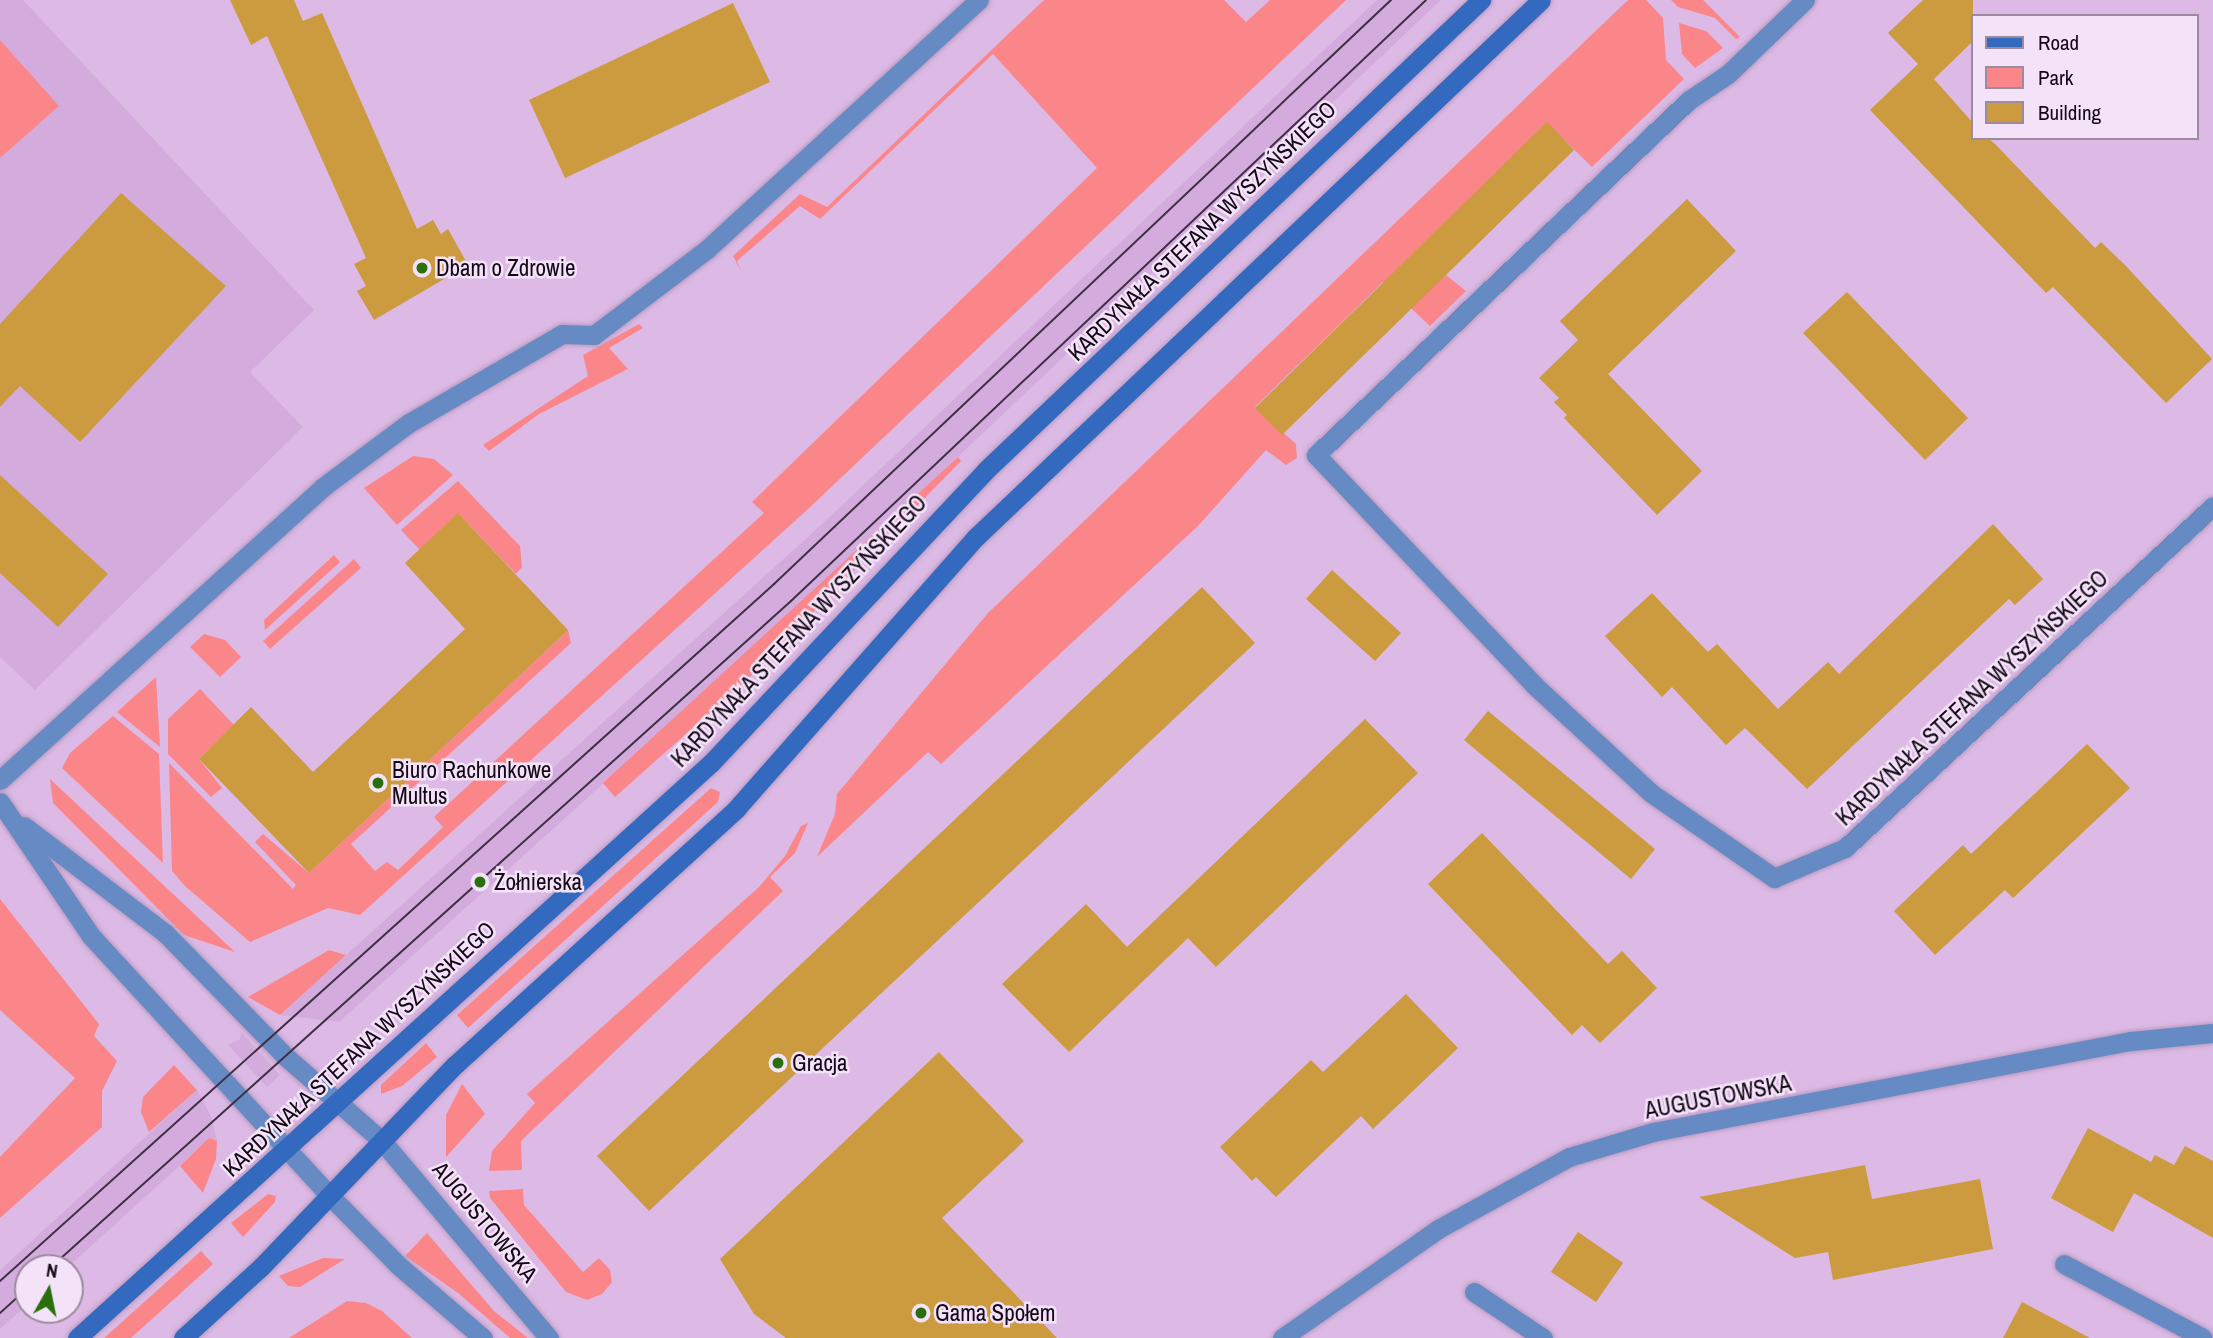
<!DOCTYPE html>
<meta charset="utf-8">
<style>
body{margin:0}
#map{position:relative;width:2213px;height:1338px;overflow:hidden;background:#dcbae5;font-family:"Archivo Narrow",sans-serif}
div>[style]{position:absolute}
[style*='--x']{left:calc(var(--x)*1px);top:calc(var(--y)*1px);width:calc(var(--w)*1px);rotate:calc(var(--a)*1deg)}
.built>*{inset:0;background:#d3acdd}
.green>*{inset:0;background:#fb868a}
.building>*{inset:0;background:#cc9a3f}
.roads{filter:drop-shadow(0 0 2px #b89ac0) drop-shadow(0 0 2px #b89ac0)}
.minor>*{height:19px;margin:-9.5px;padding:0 9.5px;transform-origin:9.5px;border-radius:9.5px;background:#668bc4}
.tertiary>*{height:19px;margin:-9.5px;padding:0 9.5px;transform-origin:9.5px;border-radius:9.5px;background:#668bc4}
.secondary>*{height:19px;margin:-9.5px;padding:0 9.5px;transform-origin:9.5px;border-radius:9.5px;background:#3369be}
.tram>*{height:2px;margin:-1px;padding:0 1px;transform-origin:1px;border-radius:1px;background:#402f44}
.dots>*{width:19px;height:19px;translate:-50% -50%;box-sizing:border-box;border:4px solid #f3e2f8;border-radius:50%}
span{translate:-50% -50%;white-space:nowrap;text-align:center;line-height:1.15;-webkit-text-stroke:5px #f3e2f8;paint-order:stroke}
.street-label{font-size:23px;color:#140817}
.poi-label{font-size:23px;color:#140817}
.left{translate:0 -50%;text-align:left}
.legend{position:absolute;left:1971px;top:14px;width:228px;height:126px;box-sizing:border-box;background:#f3e2f8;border:2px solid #9a8b9e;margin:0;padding:9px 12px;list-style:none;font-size:21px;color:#140817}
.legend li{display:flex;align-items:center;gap:14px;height:35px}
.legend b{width:35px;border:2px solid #9a8b9e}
.north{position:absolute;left:14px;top:1254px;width:70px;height:70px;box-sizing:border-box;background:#f3e2f8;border:2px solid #9a8b9e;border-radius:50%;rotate:9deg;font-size:19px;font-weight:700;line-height:28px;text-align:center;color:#140817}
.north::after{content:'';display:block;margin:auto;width:24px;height:32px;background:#296f0c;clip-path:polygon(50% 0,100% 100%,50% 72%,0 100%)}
</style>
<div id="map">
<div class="built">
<i style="clip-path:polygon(0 0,23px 0,314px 310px,250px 372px,303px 427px,35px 690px,0 657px)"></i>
<i style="clip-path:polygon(1377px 0,1441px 0,797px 609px,339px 1022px,280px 1015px,820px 526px)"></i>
<i style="clip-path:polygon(241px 1032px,280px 1075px,267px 1087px,228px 1045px,240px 1039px)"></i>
<i style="clip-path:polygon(197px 1090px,211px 1116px,217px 1141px,209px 1139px,67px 1268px,28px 1268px,28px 1304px,0 1329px,0 1270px)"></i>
</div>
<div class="green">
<i style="clip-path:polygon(1044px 0,1224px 0,1246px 22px,1270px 0,1346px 0,807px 510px,360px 915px,328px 908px,250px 942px,185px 886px,172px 871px,169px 763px,293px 889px,296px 885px,255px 842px,263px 834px,309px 873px,568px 630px,571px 643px,351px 844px,375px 871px,387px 862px,398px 870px,443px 827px,434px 817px,764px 513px,752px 502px,1097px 168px,993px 54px,820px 219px,800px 206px,737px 261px,741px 271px,733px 256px,800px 194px,827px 207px)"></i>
<i style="clip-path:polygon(1628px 0,1646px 0,1663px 18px,1666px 60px,1684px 79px,1592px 167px,1547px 123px,1446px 275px,1466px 291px,1430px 326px,1383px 282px,1255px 407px,1296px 444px,1297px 458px,1286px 465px,1266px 450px,1198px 526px,941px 764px,928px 752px,817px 857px,835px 814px,837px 794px,988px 613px)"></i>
<i style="clip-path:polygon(1671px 0,1703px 0,1740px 37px,1736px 39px,1715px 18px,1678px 7px)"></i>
<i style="clip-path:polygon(1679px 23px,1706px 31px,1723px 48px,1695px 68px,1682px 54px)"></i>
<i style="clip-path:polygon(0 40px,59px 106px,0 158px)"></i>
<i style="clip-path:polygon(639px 324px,643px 328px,609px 348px,628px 369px,539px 414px,489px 451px,483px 445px,588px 376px,583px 355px)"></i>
<i style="clip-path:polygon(413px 456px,434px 459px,453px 475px,397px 525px,364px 488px)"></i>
<i style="clip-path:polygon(958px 457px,961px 461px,751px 676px,615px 797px,603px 783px)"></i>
<i style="clip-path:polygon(458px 481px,520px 546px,522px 567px,516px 574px,459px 514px,420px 550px,401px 530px)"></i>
<i style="clip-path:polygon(334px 555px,340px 562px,265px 630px,264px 620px)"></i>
<i style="clip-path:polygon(354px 559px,361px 568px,270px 649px,263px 641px)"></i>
<i style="clip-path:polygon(204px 634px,225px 640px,241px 657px,220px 677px,190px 647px)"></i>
<i style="clip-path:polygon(156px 677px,160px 747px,117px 712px)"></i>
<i style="clip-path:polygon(200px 689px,234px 725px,199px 759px,222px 788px,211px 797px,168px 754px,168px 719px)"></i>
<i style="clip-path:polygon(113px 716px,159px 754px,163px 863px,62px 768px,70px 753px)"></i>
<i style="clip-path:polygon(50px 779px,235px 952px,184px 935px,53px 803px)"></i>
<i style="clip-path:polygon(711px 788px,720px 792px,718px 802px,468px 1028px,457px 1015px)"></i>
<i style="clip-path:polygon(808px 823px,795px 853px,770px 877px,783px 891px,521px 1141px,522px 1170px,489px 1171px,492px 1151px,535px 1103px,527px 1094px,759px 887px,785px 856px,801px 826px)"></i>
<i style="clip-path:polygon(0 899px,99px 1024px,94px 1036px,117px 1061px,102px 1091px,102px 1127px,0 1218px,0 1157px,75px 1078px,0 1010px)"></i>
<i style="clip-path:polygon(329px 950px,346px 955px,280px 1015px,248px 997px)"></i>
<i style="clip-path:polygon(426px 1043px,437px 1057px,402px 1086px,381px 1094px,381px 1085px)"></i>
<i style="clip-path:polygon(174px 1065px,197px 1090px,149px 1132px,141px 1112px,143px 1097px)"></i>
<i style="clip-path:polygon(462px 1084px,485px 1114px,446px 1157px,446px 1115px)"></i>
<i style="clip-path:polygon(209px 1138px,217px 1141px,216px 1159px,203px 1193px,180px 1166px)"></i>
<i style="clip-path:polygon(523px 1189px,524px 1205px,583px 1272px,599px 1258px,610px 1270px,612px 1282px,602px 1294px,587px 1300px,566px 1292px,490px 1198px,489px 1191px)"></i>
<i style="clip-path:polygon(268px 1194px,276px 1196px,275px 1202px,243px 1237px,231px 1223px)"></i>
<i style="clip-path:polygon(427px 1233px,494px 1311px,528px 1338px,510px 1338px,458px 1293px,405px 1256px)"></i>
<i style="clip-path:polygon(201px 1251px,213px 1264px,131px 1338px,104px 1338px)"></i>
<i style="clip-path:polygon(323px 1258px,345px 1259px,300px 1287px,288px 1286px,279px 1276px)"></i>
<i style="clip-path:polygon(347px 1301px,366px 1303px,382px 1311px,412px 1338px,289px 1338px)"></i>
</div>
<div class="building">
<i style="clip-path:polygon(230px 0,294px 0,303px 21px,322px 13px,417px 229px,433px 220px,441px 234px,448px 229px,468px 265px,374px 320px,357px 291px,366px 286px,354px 264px,366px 258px,267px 36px,251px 45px)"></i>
<i style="clip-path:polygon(1923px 0,1973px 0,1973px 41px,1934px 79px,1973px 123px,1973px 138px,1988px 138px,1996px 145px,2095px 248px,2101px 242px,2126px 266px,2212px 359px,2166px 403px,2053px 287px,2046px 293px,1870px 110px,1918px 64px,1888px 33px)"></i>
<i style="clip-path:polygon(733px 3px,770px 82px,565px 178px,529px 100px)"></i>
<i style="clip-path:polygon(1547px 122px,1574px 150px,1282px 435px,1255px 408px)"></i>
<i style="clip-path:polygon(121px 193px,226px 286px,80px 442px,20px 386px,0 407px,0 324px)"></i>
<i style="clip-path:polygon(1687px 199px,1736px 251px,1608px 374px,1702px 471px,1657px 515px,1564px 418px,1567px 415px,1554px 402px,1559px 398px,1539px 378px,1578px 340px,1560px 321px)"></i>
<i style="clip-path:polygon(1847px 292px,1968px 418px,1925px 460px,1803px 333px)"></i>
<i style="clip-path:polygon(0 475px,108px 574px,58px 627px,0 573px)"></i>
<i style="clip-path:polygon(458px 513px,568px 630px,309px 873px,199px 759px,251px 707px,313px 772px,465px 629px,405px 563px)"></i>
<i style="clip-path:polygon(1993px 524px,2043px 579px,2015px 605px,2009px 599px,1807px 789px,1745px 728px,1726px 745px,1672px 687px,1662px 697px,1605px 636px,1652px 593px,1708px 652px,1717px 644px,1778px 709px,1828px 662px,1839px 674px)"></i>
<i style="clip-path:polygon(1332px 570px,1401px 633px,1375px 661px,1306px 599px)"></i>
<i style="clip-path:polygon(1202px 587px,1255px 643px,649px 1211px,597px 1156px)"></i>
<i style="clip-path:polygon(1488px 711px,1655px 849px,1631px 879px,1464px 740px)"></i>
<i style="clip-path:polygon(1365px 719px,1418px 773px,1216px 967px,1188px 938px,1069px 1052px,1002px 984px,1086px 904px,1127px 947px)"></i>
<i style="clip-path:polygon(2087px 744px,2130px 788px,2013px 898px,2005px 890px,1935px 955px,1894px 911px,1963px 845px,1971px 854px)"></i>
<i style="clip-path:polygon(1482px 833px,1608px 964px,1622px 951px,1657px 988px,1600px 1043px,1582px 1025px,1572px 1035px,1428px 884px)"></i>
<i style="clip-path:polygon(1406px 994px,1458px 1048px,1373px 1129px,1361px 1116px,1276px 1197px,1256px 1177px,1252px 1181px,1220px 1147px,1311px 1060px,1323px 1072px)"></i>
<i style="clip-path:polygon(939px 1052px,1024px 1141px,942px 1218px,1057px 1338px,786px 1338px,754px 1314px,720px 1259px)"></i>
<i style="clip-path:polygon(2088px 1128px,2151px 1162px,2155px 1155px,2174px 1165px,2185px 1146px,2213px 1161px,2213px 1238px,2134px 1193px,2113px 1232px,2051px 1198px)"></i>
<i style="clip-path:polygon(1865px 1165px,1872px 1199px,1980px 1179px,1993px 1249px,1833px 1280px,1828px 1252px,1795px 1258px,1699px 1197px)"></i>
<i style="clip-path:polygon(1578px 1232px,1623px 1263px,1596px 1302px,1551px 1272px)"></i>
<i style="clip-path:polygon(2022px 1302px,2090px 1338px,2003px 1338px)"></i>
</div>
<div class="roads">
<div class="minor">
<i style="--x:1805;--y:0;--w:107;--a:136.1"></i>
<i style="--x:1728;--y:74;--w:47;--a:146.3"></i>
<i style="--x:1689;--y:100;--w:515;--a:136.42"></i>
<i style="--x:1316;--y:455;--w:317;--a:46.5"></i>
<i style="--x:1534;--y:685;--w:159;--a:42.7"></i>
<i style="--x:1651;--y:793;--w:150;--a:34.6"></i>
<i style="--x:1774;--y:878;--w:77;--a:-22.9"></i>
<i style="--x:1845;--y:848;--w:502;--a:-42.9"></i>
<i style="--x:0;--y:780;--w:436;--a:-42.2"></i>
<i style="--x:323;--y:487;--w:107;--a:-36.7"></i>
<i style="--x:409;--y:423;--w:177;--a:-30.2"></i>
<i style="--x:562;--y:334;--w:32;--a:2"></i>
<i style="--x:594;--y:335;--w:141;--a:-37.2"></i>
<i style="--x:706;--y:250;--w:370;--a:-42.5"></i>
<i style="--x:381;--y:1140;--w:260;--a:49.7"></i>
<i style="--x:331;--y:1197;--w:95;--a:45.4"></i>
<i style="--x:398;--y:1265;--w:112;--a:40.7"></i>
<i style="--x:2064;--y:1264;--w:157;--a:28"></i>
<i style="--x:1474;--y:1292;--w:83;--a:33.7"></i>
<i style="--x:1282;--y:1338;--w:190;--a:-34.9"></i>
<i style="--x:1438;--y:1229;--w:149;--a:-28.8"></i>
<i style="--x:1569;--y:1157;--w:88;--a:-16.6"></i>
<i style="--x:1653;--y:1132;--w:487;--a:-10.8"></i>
<i style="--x:2131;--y:1041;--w:82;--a:-5.6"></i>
</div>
<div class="tertiary">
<i style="--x:0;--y:802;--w:162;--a:55.8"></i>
<i style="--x:91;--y:936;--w:355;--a:47.4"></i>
<i style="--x:24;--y:826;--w:177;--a:37.2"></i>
<i style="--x:165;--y:933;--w:172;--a:45.7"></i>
<i style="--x:285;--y:1056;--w:128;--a:41.2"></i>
</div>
<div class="secondary">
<i style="--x:77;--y:1338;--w:856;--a:-42.21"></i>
<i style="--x:711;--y:763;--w:402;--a:-46.8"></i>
<i style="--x:986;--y:470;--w:683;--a:-43.52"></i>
<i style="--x:183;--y:1338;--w:105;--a:-42.3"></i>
<i style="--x:261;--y:1267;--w:281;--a:-46.2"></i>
<i style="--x:456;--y:1064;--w:379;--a:-42.3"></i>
<i style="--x:736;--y:809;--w:363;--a:-48.6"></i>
<i style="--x:976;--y:537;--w:779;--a:-43.54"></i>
</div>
</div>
<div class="tram">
<i style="--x:50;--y:1268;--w:997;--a:-41.99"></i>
<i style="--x:791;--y:601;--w:874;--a:-43.42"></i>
<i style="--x:0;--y:1281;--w:1042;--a:-42"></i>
<i style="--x:774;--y:584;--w:850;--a:-43.43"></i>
<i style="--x:0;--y:1313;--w:38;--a:-42"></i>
</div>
<div class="dots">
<i style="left:422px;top:268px;background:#296f0c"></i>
<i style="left:378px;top:783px;background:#296f0c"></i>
<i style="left:480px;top:882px;background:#296f0c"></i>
<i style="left:778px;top:1063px;background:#296f0c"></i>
<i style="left:921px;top:1313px;background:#296f0c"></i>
</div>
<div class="street-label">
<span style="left:1202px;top:231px;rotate:-44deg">KARDYNAŁA STEFANA WYSZYŃSKIEGO</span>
<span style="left:799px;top:631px;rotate:-47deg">KARDYNAŁA STEFANA WYSZYŃSKIEGO</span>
<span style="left:1972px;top:698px;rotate:-43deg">KARDYNAŁA STEFANA WYSZYŃSKIEGO</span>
<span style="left:359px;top:1049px;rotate:-43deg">KARDYNAŁA STEFANA WYSZYŃSKIEGO</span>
<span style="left:1718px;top:1097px;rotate:-11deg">AUGUSTOWSKA</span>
<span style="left:485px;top:1222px;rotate:50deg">AUGUSTOWSKA</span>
</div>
<div class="poi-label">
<span class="left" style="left:436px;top:268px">Dbam o Zdrowie</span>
<span class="left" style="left:392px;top:783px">Biuro Rachunkowe<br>Multus</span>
<span class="left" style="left:494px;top:882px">Żołnierska</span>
<span class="left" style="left:792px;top:1063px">Gracja</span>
<span class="left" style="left:935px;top:1313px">Gama Społem</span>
</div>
<ul class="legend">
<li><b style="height:9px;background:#3369be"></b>Road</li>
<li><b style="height:19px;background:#fb868a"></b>Park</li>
<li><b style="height:19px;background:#cc9a3f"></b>Building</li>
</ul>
<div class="north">N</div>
</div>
